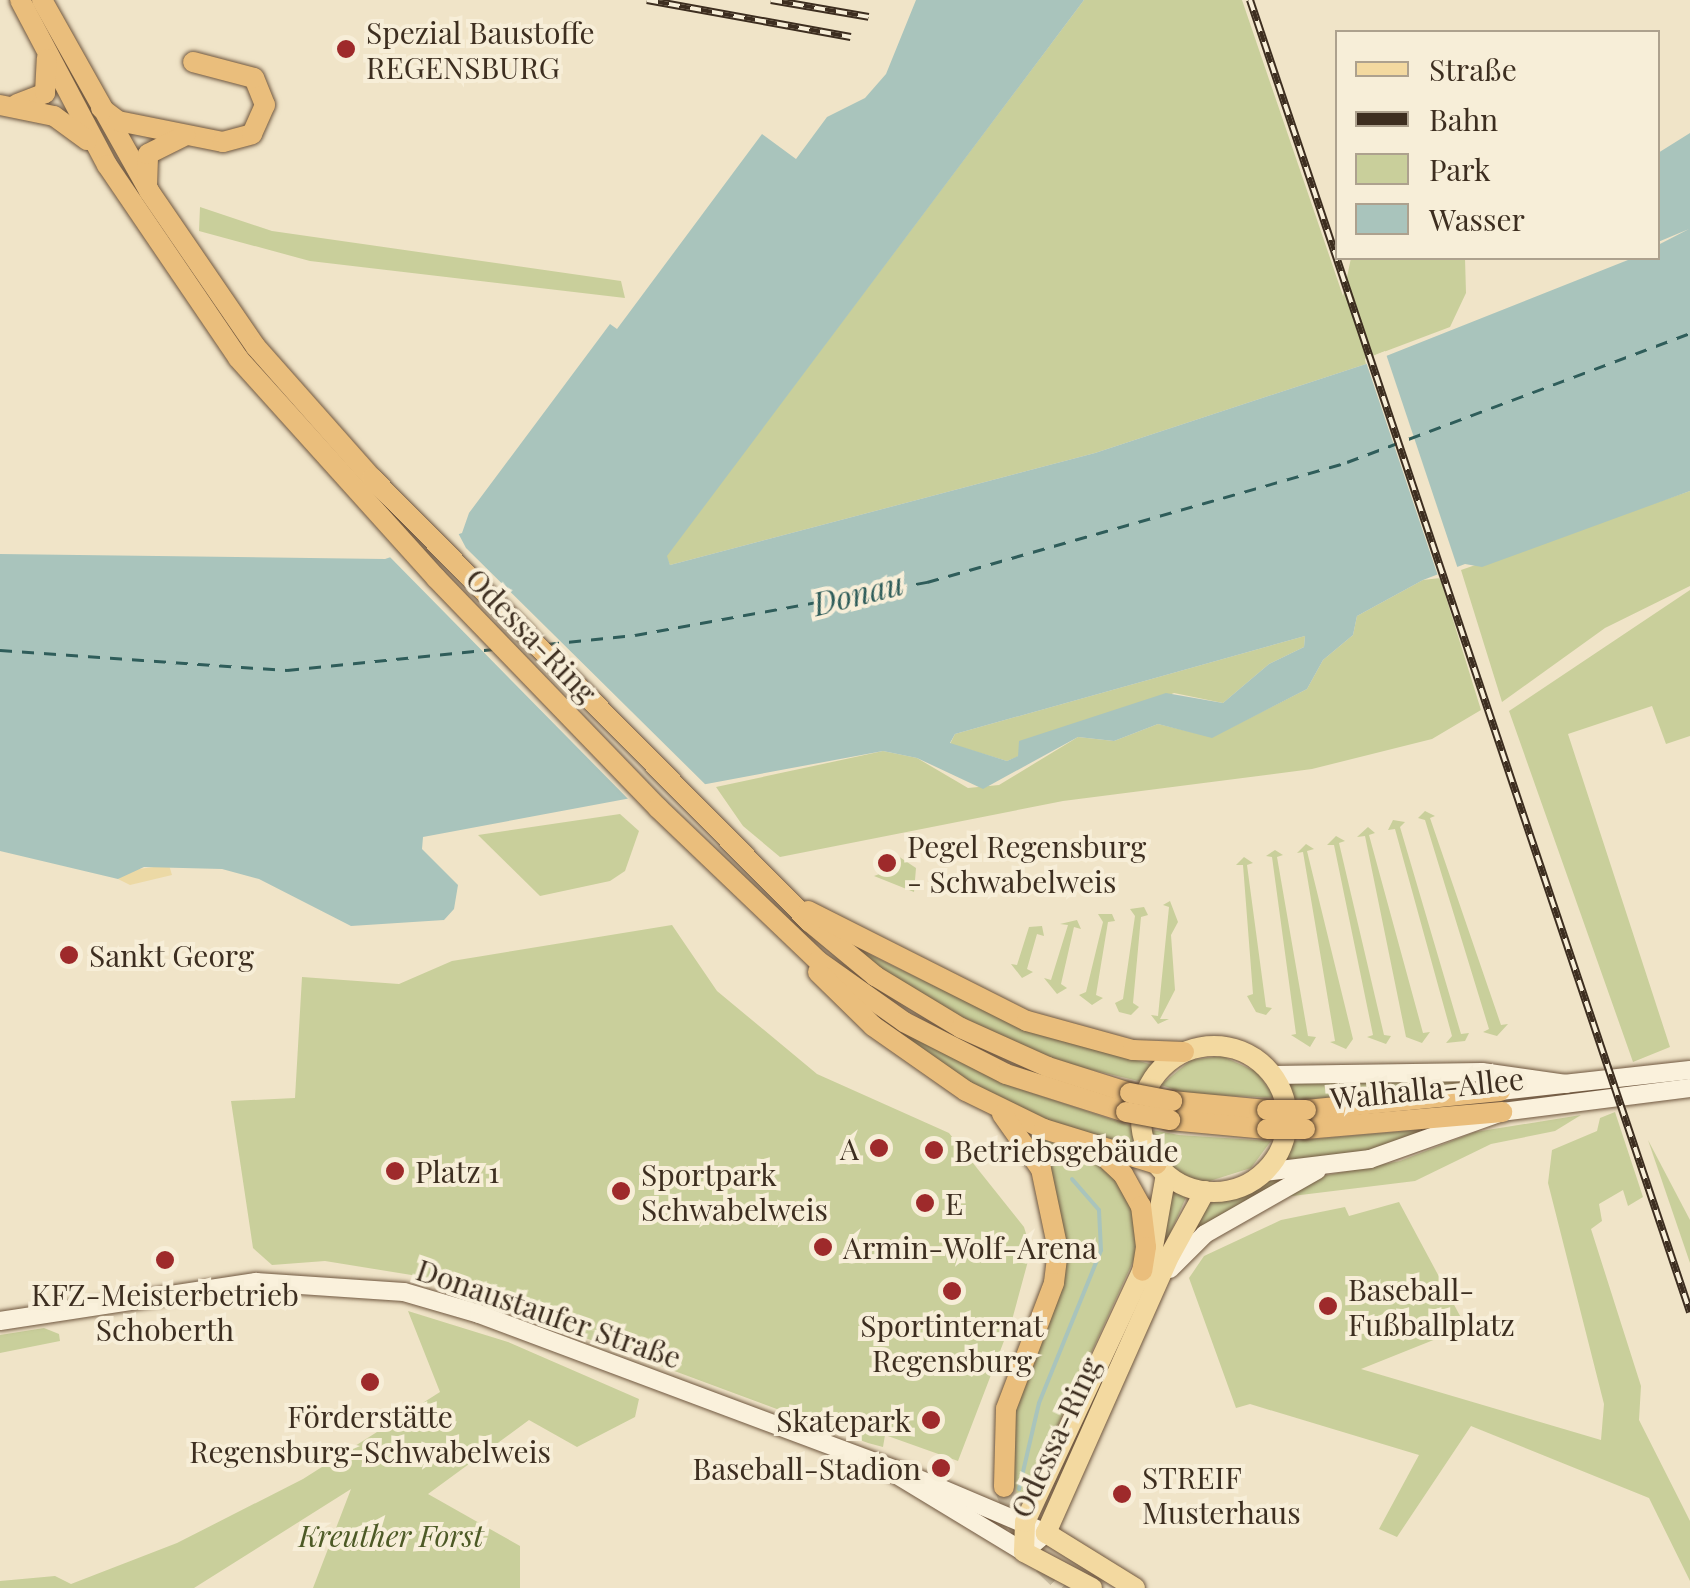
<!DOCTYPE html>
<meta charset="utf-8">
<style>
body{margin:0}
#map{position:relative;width:1690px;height:1588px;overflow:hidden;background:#f0e4c8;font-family:"Playfair Display",serif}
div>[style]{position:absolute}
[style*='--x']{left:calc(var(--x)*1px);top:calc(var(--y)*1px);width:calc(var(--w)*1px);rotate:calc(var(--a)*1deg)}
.green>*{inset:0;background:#c9cf9b}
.sand>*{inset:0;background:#ecd9a5}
.water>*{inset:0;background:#a9c4bc}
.pier>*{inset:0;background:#f0e4c8}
.stream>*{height:4px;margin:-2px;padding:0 2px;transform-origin:2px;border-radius:2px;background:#a9c4bc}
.ferry>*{height:2.5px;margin-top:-1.25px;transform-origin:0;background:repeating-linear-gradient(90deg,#2f5d5a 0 12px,transparent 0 22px)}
.trunk-tunnel>*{height:20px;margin-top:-10px;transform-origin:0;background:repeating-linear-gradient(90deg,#ccc0a6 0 20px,transparent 0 30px)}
.roads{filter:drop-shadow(0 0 2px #6f573f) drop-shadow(0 0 2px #6f573f)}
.secondary>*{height:18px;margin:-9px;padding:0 9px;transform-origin:9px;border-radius:9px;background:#faf1dc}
.primary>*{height:20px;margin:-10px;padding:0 10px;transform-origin:10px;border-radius:10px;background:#f3d9a0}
.primary>.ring{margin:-10px;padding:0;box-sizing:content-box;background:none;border:20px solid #f3d9a0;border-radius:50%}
.trunk>*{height:20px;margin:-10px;padding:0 10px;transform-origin:10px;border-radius:10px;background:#eabe7c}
.rail>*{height:8px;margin-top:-4px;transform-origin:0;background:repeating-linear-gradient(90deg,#f7eed8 0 11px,#3d2e20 0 22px);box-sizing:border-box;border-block:2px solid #3d2e20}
.bridges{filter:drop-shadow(0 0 2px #5b4430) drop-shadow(0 0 2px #5b4430)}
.trunk-bridge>*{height:20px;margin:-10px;padding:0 10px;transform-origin:10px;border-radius:10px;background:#eabe7c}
.dots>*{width:28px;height:28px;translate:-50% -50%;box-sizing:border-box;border:5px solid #f7eed8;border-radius:50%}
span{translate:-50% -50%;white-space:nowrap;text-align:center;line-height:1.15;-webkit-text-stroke:8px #f7eed8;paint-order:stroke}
.poi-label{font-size:30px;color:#3d2e20}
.left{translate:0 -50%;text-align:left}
.right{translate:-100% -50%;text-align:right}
.street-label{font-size:30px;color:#3d2e20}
.park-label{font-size:30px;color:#4d5a26;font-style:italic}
.water-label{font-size:32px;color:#2f5d5a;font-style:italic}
.legend{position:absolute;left:1335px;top:30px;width:325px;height:230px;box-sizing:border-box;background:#f7eed8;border:2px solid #ada18e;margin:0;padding:12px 18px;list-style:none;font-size:30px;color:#3d2e20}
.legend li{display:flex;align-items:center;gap:20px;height:50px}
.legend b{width:50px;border:2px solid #ada18e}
</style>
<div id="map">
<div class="green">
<i style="clip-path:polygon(1084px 0,1242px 0,1343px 296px,1351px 258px,1465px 258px,1466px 293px,1450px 327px,1365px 359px,1366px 364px,1095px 453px,670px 565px,666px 556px)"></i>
<i style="clip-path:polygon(200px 207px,272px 231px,621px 281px,625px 298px,310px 261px,199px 231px)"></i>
<i style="clip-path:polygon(1690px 491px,1690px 586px,1605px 628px,1502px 702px,1461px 570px)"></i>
<i style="clip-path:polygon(1440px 578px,1481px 710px,1432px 739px,1312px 769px,1063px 801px,780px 857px,743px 826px,716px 787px,883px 751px,917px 758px,968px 788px,999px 785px,1078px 737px,1114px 741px,1158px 724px,1212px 737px,1307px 689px,1323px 660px,1353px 635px,1357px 616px,1423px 580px)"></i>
<i style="clip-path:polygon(1690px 590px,1690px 736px,1666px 744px,1652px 706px,1568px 734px,1670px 1047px,1633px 1062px,1509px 711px)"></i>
<i style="clip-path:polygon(1305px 636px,1304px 647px,1269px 664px,1223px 703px,1174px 693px,1007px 761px,950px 744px,955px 734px)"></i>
<i style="clip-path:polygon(1425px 811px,1435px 816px,1430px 818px,1501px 1025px,1508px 1024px,1497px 1036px,1483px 1032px,1489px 1029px,1425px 820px,1418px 818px)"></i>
<i style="clip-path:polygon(620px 814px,639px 831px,625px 871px,610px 881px,540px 896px,478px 835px)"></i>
<i style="clip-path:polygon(1393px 820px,1405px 822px,1400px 827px,1461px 1034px,1469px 1033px,1465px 1041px,1446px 1043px,1452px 1036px,1395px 829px,1388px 830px)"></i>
<i style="clip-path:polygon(1368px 827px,1375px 833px,1369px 835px,1423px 1033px,1430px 1032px,1422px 1043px,1406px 1037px,1365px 836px,1357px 837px)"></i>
<i style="clip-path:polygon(1336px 836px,1345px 841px,1339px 843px,1384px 1035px,1391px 1036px,1386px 1044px,1367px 1037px,1373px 1035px,1334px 845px,1327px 845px)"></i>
<i style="clip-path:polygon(1306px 844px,1314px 849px,1307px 851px,1353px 1039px,1346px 1049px,1330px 1042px,1335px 1041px,1303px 852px,1297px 853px)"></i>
<i style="clip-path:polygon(1275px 850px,1283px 855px,1277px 857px,1308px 1036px,1316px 1037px,1310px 1047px,1291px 1035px,1296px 1034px,1272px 857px,1266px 856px)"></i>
<i style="clip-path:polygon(898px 856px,916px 868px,914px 892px,874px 876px,893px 869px)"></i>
<i style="clip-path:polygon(1244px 857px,1253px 863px,1247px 865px,1266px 1007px,1272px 1008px,1266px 1015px,1256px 1012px,1247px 996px,1253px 994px,1243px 865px,1236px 865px)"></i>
<i style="clip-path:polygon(1170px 901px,1178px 922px,1171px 935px,1175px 990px,1160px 1019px,1169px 1019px,1158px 1024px,1151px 1015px,1158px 1016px,1169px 907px,1163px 905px)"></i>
<i style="clip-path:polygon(1144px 907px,1148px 915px,1141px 917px,1133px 1003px,1139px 1007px,1131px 1015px,1119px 1012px,1115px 1003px,1123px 999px,1135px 916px,1130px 909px)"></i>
<i style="clip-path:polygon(1098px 914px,1112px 914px,1115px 921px,1108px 922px,1096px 995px,1103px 998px,1092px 1005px,1079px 995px,1086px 992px,1103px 922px)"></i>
<i style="clip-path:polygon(1077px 920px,1081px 929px,1074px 927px,1061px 984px,1067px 988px,1057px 994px,1044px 978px,1051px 980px,1068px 925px,1060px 924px)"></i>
<i style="clip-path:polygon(672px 925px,717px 991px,817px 1074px,949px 1133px,1024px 1227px,1031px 1250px,1012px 1320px,958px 1461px,885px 1435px,883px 1447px,868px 1443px,580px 1336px,537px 1319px,533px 1310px,609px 1336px,467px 1284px,325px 1261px,272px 1265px,253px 1248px,231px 1101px,295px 1098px,302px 977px,399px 984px,452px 961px)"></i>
<i style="clip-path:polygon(1042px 926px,1044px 936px,1037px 934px,1027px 969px,1033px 972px,1022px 978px,1011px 964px,1017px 965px,1029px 927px)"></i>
<i style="clip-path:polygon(840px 940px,1017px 1026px,1160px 1067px,1147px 1083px,1054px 1061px,916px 995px)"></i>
<i style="clip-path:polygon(834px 981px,1005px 1084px,1132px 1126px,1140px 1153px,1086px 1139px,938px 1067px)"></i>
<i style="clip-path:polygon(1222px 1056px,1257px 1072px,1275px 1098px,1188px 1094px,1161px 1085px,1191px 1060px)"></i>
<i style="clip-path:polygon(1288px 1081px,1496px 1081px,1507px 1084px,1318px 1100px,1294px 1099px)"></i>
<i style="clip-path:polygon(1615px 1112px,1643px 1197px,1628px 1206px,1623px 1190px,1599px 1204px,1602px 1221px,1591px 1229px,1641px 1386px,1639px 1420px,1690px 1521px,1690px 1581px,1649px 1498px,1471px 1426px,1397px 1537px,1379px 1529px,1419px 1455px,1250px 1404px,1236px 1408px,1189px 1278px,1204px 1256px,1281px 1220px,1345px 1207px,1349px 1216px,1399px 1202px,1466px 1327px,1361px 1369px,1601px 1440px,1604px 1404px,1548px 1183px,1552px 1150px,1597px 1131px,1600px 1118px)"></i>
<i style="clip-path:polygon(1581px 1115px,1555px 1131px,1491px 1144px,1415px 1181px,1276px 1198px,1312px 1178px,1400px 1161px,1475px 1132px)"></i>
<i style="clip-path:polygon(1014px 1123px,1110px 1170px,1133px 1201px,1137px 1253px,1025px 1497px,1013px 1492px,1010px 1476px,1010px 1419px,1064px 1251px,1053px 1185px)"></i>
<i style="clip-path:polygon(1450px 1127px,1372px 1150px,1281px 1165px,1292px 1141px)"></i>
<i style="clip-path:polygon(1147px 1129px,1179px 1135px,1271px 1141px,1251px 1168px,1197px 1185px,1175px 1176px,1155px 1153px)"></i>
<i style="clip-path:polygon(1648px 1140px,1690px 1220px,1690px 1263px)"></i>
<i style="clip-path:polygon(1310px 1171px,1182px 1242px,1207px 1204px,1248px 1192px,1271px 1177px)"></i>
<i style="clip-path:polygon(1174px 1190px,1187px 1195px,1050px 1508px,1158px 1247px)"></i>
<i style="clip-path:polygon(408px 1311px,508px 1342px,639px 1399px,635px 1417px,577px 1447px,529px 1420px,428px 1494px,520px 1546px,520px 1588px,313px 1588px,351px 1489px,194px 1588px,0 1588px,0 1581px,55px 1576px,71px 1584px,177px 1543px,303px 1479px,440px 1392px)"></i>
<i style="clip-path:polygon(44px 1328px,59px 1334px,60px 1341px,0 1353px,0 1335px)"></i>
</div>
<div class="sand">
<i style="clip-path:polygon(169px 865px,172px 875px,130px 885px,118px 879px,131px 870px)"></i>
</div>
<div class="water">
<i style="clip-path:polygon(evenodd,916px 0,1084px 0,667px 556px,670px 565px,1095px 453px,1366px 364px,1633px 258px,1658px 258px,1658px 245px,1689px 229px,1658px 242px,1658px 153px,1690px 133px,1690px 491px,1482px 567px,1465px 564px,1423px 580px,1357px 616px,1353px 635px,1323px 660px,1307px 689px,1212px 738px,1158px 724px,1114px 741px,1078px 737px,983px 789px,917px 758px,883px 751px,423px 837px,422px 849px,458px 885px,454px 909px,444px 920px,351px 926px,259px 879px,222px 869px,144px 867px,118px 879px,0 851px,0 554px,385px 559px,462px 533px,469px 513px,610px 324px,617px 329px,762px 134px,796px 159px,827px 117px,865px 98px,886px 74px,916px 0,1305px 636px,1304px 647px,1269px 664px,1223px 703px,1166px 693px,1019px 741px,1018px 756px,1007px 761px,950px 743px,955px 734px,1305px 636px)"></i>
</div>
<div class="pier">
<i style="clip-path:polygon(1385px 351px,1459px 572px,1439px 579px,1365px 359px)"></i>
<i style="clip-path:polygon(456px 529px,466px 548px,713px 792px,635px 806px,386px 553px)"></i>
</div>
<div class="stream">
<i style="--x:1019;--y:1489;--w:88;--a:-76.9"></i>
<i style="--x:1039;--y:1403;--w:165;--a:-67.9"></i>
<i style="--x:1101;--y:1250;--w:40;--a:-92.9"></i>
<i style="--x:1099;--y:1210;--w:41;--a:-131.1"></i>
</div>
<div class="ferry">
<i style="--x:547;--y:644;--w:88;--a:-5.8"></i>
<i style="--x:635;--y:635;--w:297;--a:-10.3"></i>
<i style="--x:927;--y:582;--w:437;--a:-15.9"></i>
<i style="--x:1347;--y:462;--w:366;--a:-20.6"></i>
<i style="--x:0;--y:650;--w:288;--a:4"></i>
<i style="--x:287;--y:670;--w:208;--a:-5.8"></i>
</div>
<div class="trunk-tunnel">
<i style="--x:1004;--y:1487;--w:48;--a:69.3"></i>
<i style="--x:1043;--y:1564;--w:35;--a:44"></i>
</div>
<div class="roads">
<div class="secondary">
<i style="--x:1273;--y:1075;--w:209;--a:-0.8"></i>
<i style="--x:1482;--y:1072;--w:85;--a:8.1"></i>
<i style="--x:1500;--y:1091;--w:191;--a:-6.3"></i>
<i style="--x:1264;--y:1172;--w:107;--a:-7"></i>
<i style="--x:1370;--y:1159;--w:140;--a:-19.6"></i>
<i style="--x:1502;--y:1112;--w:190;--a:-7.3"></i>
<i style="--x:1170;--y:1269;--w:49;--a:-45"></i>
<i style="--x:1205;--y:1234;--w:129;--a:-29.7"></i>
<i style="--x:0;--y:1321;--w:259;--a:-8.7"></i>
<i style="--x:256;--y:1282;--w:148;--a:3.9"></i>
<i style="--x:404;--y:1292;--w:78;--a:16.3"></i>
<i style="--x:479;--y:1314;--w:465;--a:20.5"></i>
<i style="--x:914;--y:1477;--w:143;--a:23"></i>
<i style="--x:1046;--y:1533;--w:29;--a:139"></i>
<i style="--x:1024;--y:1552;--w:160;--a:-148.8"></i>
</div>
<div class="primary">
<i class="ring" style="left:1141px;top:1046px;width:126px;height:126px"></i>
<i style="--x:1092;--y:1588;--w:77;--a:-152.1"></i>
<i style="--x:1024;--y:1552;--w:30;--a:-88"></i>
<i style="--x:1025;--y:1522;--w:303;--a:-65"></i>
<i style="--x:1153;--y:1247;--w:74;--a:-79.9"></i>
<i style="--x:1135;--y:1588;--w:105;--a:-148.3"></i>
<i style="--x:1046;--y:1533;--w:304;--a:-66"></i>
<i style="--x:1170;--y:1255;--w:73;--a:-61.3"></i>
</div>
<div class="trunk">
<i style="--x:20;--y:0;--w:187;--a:62.2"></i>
<i style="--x:107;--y:165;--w:233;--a:55.8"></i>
<i style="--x:238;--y:358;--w:296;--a:48"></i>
<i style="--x:436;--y:578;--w:320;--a:46"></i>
<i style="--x:658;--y:808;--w:221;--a:43.7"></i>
<i style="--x:818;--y:961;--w:105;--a:35.3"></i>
<i style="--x:904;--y:1022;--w:114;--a:27"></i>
<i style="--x:1006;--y:1074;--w:126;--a:17.6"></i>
<i style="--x:42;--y:0;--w:219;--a:60.7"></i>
<i style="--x:149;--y:191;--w:189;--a:55.6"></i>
<i style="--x:256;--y:347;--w:175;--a:48.5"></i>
<i style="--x:372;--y:478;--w:624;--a:45.39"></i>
<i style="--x:810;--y:922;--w:85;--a:39.7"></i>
<i style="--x:875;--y:976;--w:100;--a:31.2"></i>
<i style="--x:961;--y:1028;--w:95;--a:24.1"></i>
<i style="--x:1048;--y:1067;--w:86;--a:17.6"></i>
<i style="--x:17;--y:104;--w:30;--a:-21"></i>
<i style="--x:45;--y:93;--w:34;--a:-87"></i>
<i style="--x:0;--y:105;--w:55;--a:11.5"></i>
<i style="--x:54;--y:116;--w:41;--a:36"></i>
<i style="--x:101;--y:108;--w:21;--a:37"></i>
<i style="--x:118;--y:121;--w:107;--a:11.3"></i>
<i style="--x:223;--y:142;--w:30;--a:-15"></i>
<i style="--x:252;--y:134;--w:32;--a:-66"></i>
<i style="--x:265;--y:105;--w:29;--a:-112"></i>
<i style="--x:254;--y:78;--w:63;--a:-165.3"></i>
<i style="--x:147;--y:186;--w:32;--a:-88"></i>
<i style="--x:148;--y:154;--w:42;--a:-26.6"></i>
<i style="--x:808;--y:911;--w:245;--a:26.7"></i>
<i style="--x:1027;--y:1021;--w:110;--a:15.3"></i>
<i style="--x:1133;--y:1050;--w:51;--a:2.2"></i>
<i style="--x:818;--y:972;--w:77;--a:44.5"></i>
<i style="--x:873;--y:1026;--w:113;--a:35"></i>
<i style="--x:966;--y:1091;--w:87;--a:26"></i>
<i style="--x:1044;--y:1129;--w:118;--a:17.2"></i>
<i style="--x:1172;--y:1101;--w:95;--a:5.4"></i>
<i style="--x:1306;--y:1110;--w:195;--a:-5.6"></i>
<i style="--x:1002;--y:1114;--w:67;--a:54.7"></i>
<i style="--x:1041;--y:1169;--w:83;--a:78.1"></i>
<i style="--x:1058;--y:1250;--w:33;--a:97"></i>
<i style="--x:1054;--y:1283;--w:135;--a:110.9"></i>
<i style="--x:1006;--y:1409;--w:78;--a:91.5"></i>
<i style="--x:1170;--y:1120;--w:97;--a:5.3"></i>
<i style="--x:1305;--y:1129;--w:198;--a:-4.9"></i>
<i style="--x:1096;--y:1149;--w:37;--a:43"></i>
<i style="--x:1123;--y:1174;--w:37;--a:61"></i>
<i style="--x:1141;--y:1206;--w:41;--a:83"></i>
<i style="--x:1146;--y:1247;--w:24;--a:99"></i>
</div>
</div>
<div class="rail">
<i style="--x:647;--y:0;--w:207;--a:10.3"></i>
<i style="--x:771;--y:0;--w:99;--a:9.8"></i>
<i style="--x:1250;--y:0;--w:1384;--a:71.46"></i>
</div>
<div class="bridges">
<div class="trunk-bridge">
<i style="--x:1130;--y:1093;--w:43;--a:10.8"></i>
<i style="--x:1267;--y:1110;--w:39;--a:0"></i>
<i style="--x:1126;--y:1112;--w:45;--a:10.3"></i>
<i style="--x:1267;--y:1129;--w:38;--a:0"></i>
</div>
</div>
<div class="dots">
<i style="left:346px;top:49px;background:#9e2a2b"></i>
<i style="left:887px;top:863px;background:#9e2a2b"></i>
<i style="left:69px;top:955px;background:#9e2a2b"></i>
<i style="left:879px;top:1148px;background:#9e2a2b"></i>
<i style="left:934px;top:1150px;background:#9e2a2b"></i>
<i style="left:395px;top:1171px;background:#9e2a2b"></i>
<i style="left:621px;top:1191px;background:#9e2a2b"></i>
<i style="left:925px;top:1203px;background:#9e2a2b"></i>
<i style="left:823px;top:1247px;background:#9e2a2b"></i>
<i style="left:165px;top:1260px;background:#9e2a2b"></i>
<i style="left:952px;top:1291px;background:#9e2a2b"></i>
<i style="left:1328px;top:1306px;background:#9e2a2b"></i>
<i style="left:370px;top:1382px;background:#9e2a2b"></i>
<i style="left:931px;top:1420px;background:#9e2a2b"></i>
<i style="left:941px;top:1468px;background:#9e2a2b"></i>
<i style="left:1122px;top:1494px;background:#9e2a2b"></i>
</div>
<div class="poi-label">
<span class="left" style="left:366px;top:49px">Spezial Baustoffe<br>REGENSBURG</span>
<span class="left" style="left:907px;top:863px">Pegel Regensburg<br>- Schwabelweis</span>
<span class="left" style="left:89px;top:955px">Sankt Georg</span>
<span class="right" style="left:859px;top:1148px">A</span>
<span class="left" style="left:954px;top:1150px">Betriebsgebäude</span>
<span class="left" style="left:415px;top:1171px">Platz 1</span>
<span class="left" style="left:641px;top:1191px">Sportpark<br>Schwabelweis</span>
<span class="left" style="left:945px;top:1203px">E</span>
<span class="left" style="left:843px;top:1247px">Armin-Wolf-Arena</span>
<span class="left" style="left:1348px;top:1306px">Baseball-<br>Fußballplatz</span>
<span style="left:165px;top:1311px">KFZ-Meisterbetrieb<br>Schoberth</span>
<span style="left:952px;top:1342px">Sportinternat<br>Regensburg</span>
<span style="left:370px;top:1433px">Förderstätte<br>Regensburg-Schwabelweis</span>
<span class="right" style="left:911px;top:1420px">Skatepark</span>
<span class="right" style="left:921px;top:1468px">Baseball-Stadion</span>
<span class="left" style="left:1142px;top:1494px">STREIF<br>Musterhaus</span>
</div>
<div class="street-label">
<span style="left:532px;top:635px;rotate:46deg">Odessa-Ring</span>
<span style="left:1427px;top:1088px;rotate:-6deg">Walhalla-Allee</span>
<span style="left:549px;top:1313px;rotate:19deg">Donaustaufer Straße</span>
<span style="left:1055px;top:1437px;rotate:-65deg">Odessa-Ring</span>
</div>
<div class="park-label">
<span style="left:391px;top:1535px">Kreuther Forst</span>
</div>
<div class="water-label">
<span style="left:858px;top:593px;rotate:-14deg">Donau</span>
</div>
<ul class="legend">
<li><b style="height:12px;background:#f3d9a0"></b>Straße</li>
<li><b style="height:12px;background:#3d2e20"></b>Bahn</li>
<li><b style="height:28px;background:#c9cf9b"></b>Park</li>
<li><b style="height:28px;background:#a9c4bc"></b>Wasser</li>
</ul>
</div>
